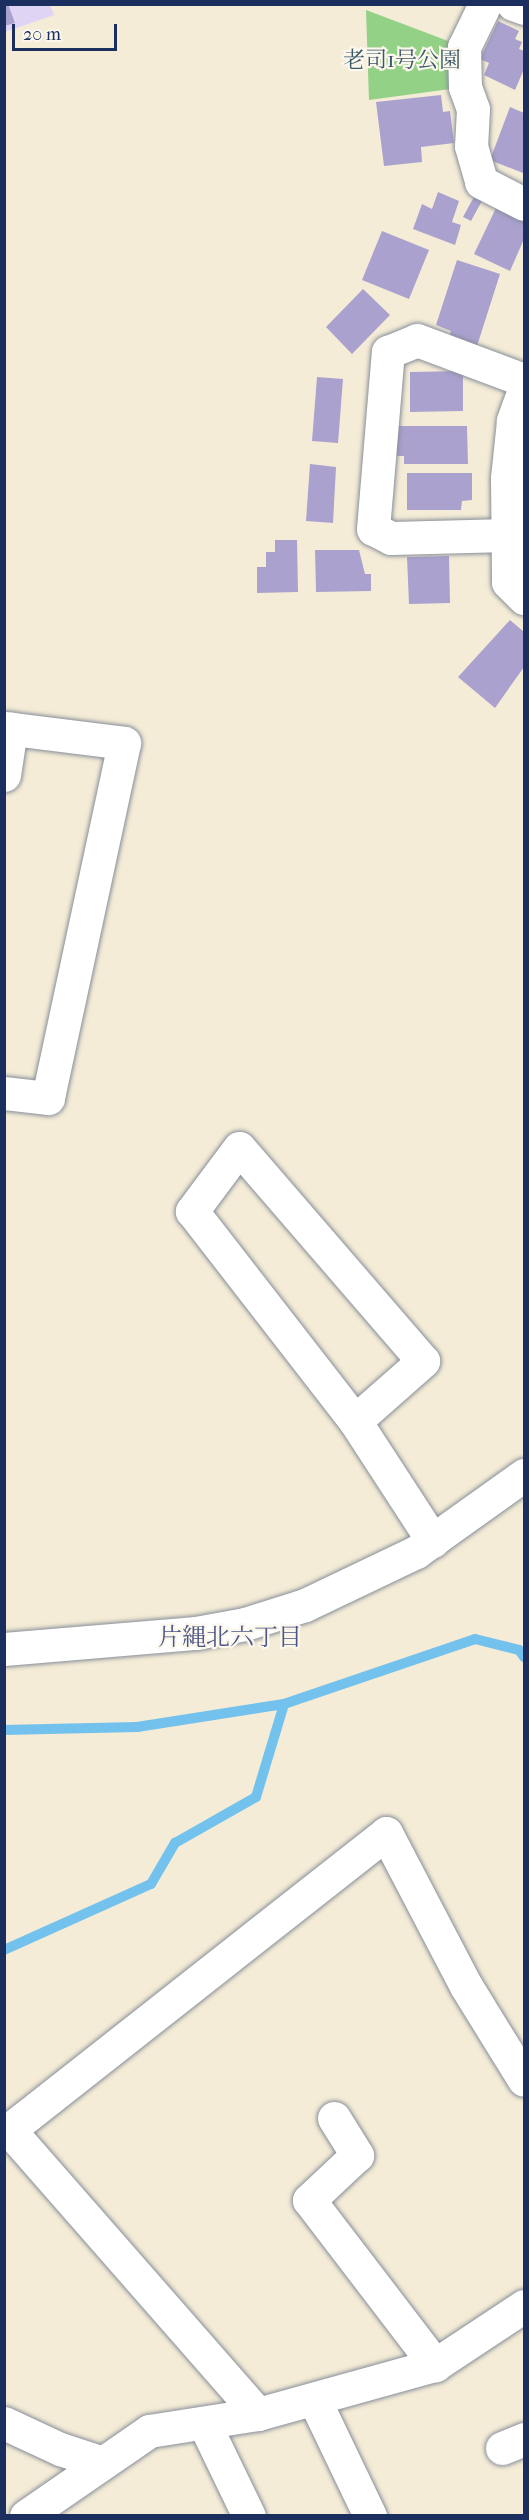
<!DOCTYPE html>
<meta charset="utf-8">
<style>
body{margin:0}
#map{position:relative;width:529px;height:2520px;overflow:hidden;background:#f4ecd6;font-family:"IM FELL French Canon","Noto Serif JP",serif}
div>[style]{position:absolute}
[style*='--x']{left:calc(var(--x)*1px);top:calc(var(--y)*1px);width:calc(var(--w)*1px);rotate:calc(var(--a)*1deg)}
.built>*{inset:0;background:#e0d4f4}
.green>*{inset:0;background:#93d186}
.stream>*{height:10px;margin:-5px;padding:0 5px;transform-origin:5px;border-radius:5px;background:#73c1ed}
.building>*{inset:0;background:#aaa1cf}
.roads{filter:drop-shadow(0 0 2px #888e9a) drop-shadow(0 0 2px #888e9a)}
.minor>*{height:33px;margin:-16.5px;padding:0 16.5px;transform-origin:16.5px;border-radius:16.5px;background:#fff}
span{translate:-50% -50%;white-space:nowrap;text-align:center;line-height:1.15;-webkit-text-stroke:4.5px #fbf7ec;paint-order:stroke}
.park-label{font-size:22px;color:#395868}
.neighbourhood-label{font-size:24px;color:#4d5786}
.frame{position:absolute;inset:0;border:6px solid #1b2f5e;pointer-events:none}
.scale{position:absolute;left:12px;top:24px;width:105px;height:27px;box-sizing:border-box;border:3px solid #1b2f5e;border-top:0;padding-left:8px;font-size:18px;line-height:21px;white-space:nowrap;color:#1b2f5e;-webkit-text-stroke:4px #fbf7ec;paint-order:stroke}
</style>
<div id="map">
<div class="built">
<i style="clip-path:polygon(4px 5px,50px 5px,54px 15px,5px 32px)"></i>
</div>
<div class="green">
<i style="clip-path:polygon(366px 10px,464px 47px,465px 87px,369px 100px)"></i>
</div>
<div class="stream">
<i style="--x:4;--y:1730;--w:133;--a:-1.3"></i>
<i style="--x:137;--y:1727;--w:149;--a:-8.9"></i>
<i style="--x:4;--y:1950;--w:161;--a:-24.2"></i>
<i style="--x:151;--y:1884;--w:48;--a:-59.7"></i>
<i style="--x:175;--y:1843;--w:93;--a:-29.6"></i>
<i style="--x:256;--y:1797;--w:97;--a:-73.2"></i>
<i style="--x:284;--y:1704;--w:202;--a:-18.8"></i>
<i style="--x:475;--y:1639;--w:45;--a:14"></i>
<i style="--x:519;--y:1650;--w:9;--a:54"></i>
</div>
<div class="building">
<i style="clip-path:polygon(4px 4px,8px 4px,15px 23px,4px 26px)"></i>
<i style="clip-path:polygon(498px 21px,519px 31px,515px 39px,522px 42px,519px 49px,524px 51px,524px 69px,515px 90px,484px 75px,489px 63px,480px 59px)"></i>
<i style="clip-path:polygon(441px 95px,443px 112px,450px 111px,454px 143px,421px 147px,422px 162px,384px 166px,376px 102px)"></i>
<i style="clip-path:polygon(510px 107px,524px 113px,523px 173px,490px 160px)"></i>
<i style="clip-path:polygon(438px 192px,459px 201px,452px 222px,461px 225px,455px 245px,413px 229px,422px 204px,432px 209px)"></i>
<i style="clip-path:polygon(475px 195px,483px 199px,471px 221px,463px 217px)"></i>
<i style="clip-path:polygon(496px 208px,524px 221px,524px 239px,510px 271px,474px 254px)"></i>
<i style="clip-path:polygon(382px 231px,429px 250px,409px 299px,362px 280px)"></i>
<i style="clip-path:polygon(457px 260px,500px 274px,477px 346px,449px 337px,451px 331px,436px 325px)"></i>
<i style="clip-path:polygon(363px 289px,390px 315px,352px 354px,326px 327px)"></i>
<i style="clip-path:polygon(463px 371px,463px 411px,410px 412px,410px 372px)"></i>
<i style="clip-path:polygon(317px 377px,343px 379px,338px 443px,312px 441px)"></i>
<i style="clip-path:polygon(397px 426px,467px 426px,468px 464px,404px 464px,404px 456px,397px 456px)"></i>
<i style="clip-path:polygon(310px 464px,336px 467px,333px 523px,306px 521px)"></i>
<i style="clip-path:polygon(407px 473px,472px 473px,472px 500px,462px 501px,461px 510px,407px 510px)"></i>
<i style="clip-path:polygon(275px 540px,297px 540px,298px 592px,257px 593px,257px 567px,266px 567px,266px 552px,275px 552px)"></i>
<i style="clip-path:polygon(315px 550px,359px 550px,365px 574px,371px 574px,371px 591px,316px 592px)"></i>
<i style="clip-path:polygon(449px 556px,450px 603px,409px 604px,407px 557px)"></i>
<i style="clip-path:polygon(510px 620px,524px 632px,524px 667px,495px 708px,458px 677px)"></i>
</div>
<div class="roads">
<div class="minor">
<i style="--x:485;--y:4;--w:48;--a:116"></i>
<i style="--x:464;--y:47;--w:40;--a:88.6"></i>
<i style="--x:465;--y:87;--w:23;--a:70"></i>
<i style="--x:473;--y:109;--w:37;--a:93"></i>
<i style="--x:471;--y:146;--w:37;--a:74"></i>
<i style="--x:481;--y:182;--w:48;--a:27.1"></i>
<i style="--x:513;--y:4;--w:12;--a:20"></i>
<i style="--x:524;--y:390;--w:33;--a:110"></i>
<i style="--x:513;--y:421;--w:57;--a:96"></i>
<i style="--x:507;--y:478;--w:104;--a:89.4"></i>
<i style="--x:508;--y:582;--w:23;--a:45"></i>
<i style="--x:508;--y:535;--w:117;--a:178.5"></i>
<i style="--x:391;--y:538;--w:20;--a:-153"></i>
<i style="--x:373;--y:529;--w:178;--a:-85.2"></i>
<i style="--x:388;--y:352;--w:31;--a:-22"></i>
<i style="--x:417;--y:340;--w:114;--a:20.5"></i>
<i style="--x:4;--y:728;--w:121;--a:7.1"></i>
<i style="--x:124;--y:743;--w:363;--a:102.1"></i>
<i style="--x:48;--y:1098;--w:44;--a:-173.5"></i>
<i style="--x:4;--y:775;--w:47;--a:-81.3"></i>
<i style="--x:355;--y:1421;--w:91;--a:-41.4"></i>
<i style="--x:423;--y:1361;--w:281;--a:-130.8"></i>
<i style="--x:239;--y:1148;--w:79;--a:126.7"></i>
<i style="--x:192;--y:1211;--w:266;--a:52.2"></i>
<i style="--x:355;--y:1421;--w:143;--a:57"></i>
<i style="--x:4;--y:1649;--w:193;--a:-4.8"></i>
<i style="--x:196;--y:1633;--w:50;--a:-10.4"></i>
<i style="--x:245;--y:1624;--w:63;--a:-17.6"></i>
<i style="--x:305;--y:1605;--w:123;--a:-25.5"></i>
<i style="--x:416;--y:1552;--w:133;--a:-35.5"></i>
<i style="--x:334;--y:2118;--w:44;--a:58.1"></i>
<i style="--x:357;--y:2155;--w:66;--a:136.8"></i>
<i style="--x:309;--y:2200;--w:208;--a:52.6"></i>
<i style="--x:314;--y:2399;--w:130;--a:64.4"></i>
<i style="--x:258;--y:2414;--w:378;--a:-131.2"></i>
<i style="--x:9;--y:2130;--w:480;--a:-38.2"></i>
<i style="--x:386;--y:1833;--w:173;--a:62.4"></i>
<i style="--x:466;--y:1986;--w:110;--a:58.3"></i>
<i style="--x:4;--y:2423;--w:62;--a:24.9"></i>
<i style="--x:60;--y:2449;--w:45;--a:18"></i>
<i style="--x:204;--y:2423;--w:103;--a:64.2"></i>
<i style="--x:502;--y:2448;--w:24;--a:-22"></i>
<i style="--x:26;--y:2516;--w:150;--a:-34.6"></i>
<i style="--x:149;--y:2431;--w:110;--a:-8.9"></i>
<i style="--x:258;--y:2414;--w:184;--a:-15.5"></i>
<i style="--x:435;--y:2365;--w:107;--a:-33.5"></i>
</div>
</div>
<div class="park-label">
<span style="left:402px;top:61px">老司1号公園</span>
</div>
<div class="neighbourhood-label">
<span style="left:230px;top:1638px">片縄北六丁目</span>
</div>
<div class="frame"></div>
<div class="scale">20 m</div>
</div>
